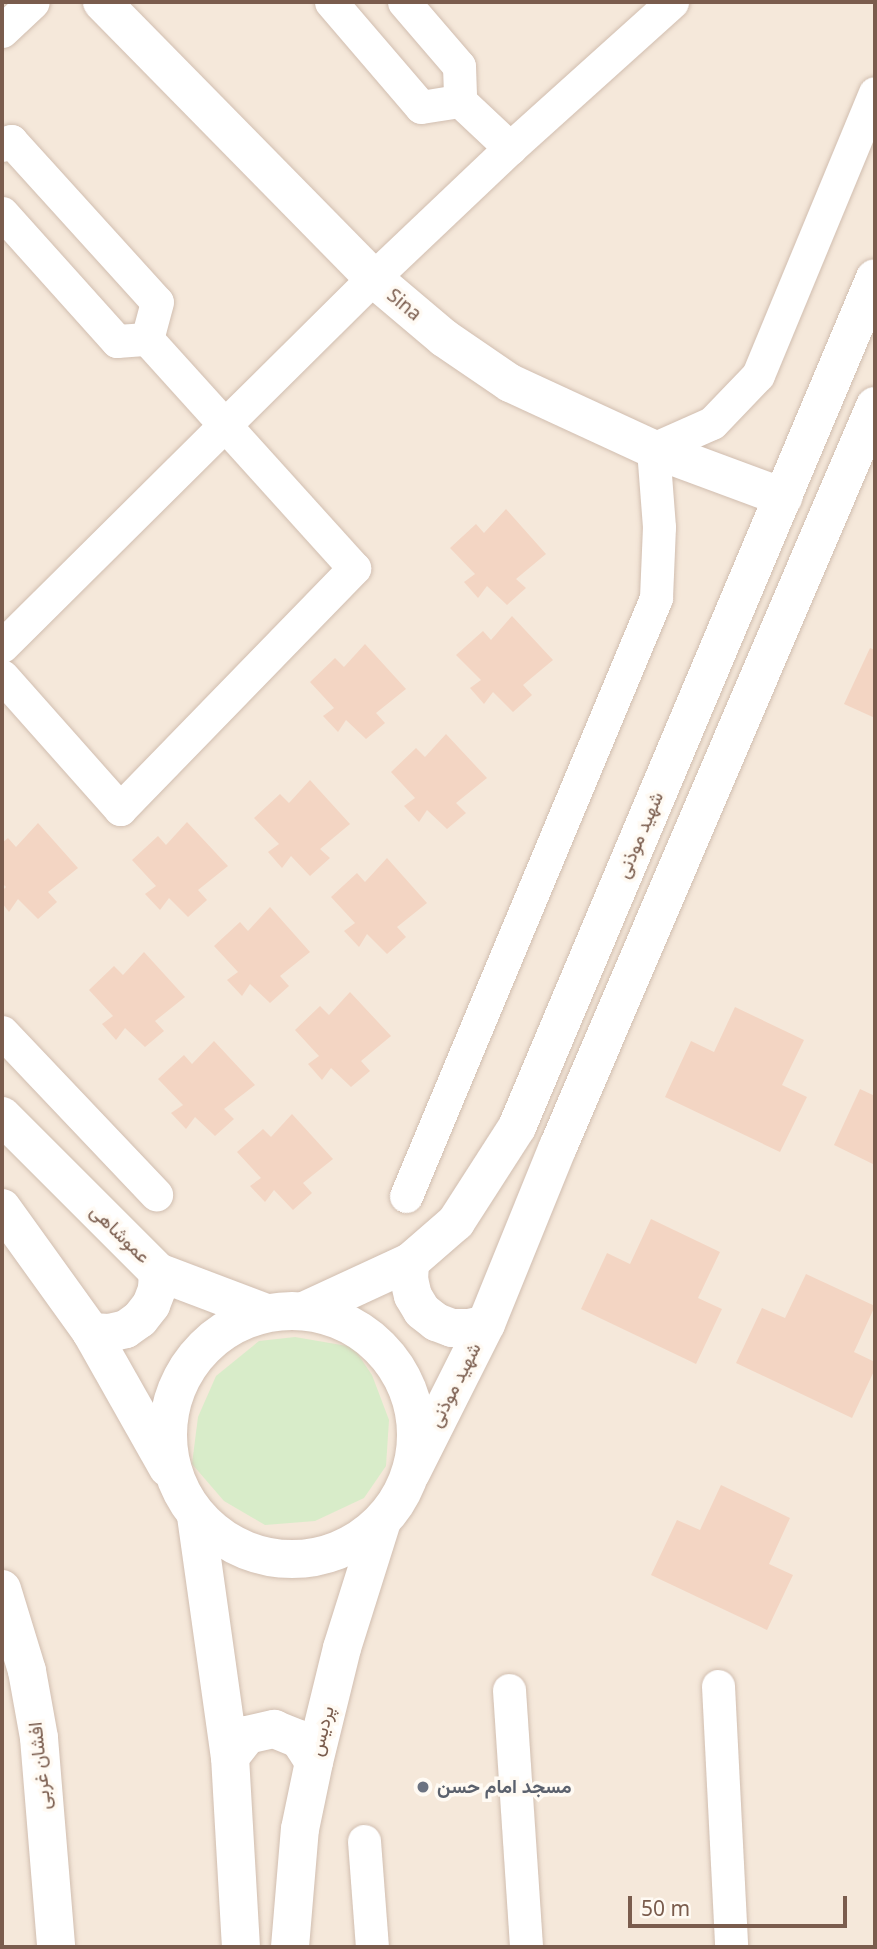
<!DOCTYPE html>
<meta charset="utf-8">
<style>
body{margin:0}
#map{position:relative;width:877px;height:1949px;overflow:hidden;background:#fdf6ec;font-family:"Noto Sans",Vazirmatn,sans-serif}
div>[style]{position:absolute}
[style*='--x']{left:calc(var(--x)*1px);top:calc(var(--y)*1px);width:calc(var(--w)*1px);rotate:calc(var(--a)*1deg)}
.residential>*{inset:0;background:#f5e8da}
.green>*{inset:0;background:#d8ecc9}
.building>*{inset:0;background:#f3d5c3}
.roads{filter:drop-shadow(0 0 2px #d1beb0) drop-shadow(0 0 2px #d1beb0)}
.street>*{height:33px;margin:-16.5px;padding:0 16.5px;transform-origin:16.5px;border-radius:16.5px;background:#fff}
.secondary>*{height:38px;margin:-19px;padding:0 19px;transform-origin:19px;border-radius:19px;background:#fff}
.secondary>.ring{margin:-19px;padding:0;box-sizing:content-box;background:none;border:38px solid #fff;border-radius:50%}
.dots>*{width:19px;height:19px;translate:-50% -50%;box-sizing:border-box;border:4px solid #fffaf3;border-radius:50%}
span{translate:-50% -50%;white-space:nowrap;text-align:center;line-height:1.15;-webkit-text-stroke:7px #fffaf3;paint-order:stroke}
.street-label{font-size:19px;color:#7a5c4d}
.worship-label{font-size:19px;color:#5b616d;font-weight:700}
.left{translate:0 -50%;text-align:left}
.frame{position:absolute;inset:0;border:4px solid #7a5c4d;pointer-events:none}
.scale{position:absolute;left:628px;top:1896px;width:219px;height:32px;box-sizing:border-box;border:4px solid #7a5c4d;border-top:0;padding-left:9px;font-size:21px;line-height:24px;white-space:nowrap;color:#7a5c4d;-webkit-text-stroke:5px #fffaf3;paint-order:stroke}
</style>
<div id="map">
<div class="residential">
<i style="clip-path:polygon(2px 2px,875px 2px,875px 1947px,2px 1947px)"></i>
</div>
<div class="green">
<i style="clip-path:polygon(295px 1337px,353px 1347px,372px 1375px,389px 1420px,386px 1466px,364px 1498px,315px 1521px,265px 1525px,224px 1501px,192px 1464px,198px 1417px,216px 1376px,259px 1341px)"></i>
</div>
<div class="building">
<i style="clip-path:polygon(506px 509px,546px 554px,516px 579px,526px 588px,507px 605px,487px 586px,478px 598px,464px 582px,475px 574px,450px 548px,476px 524px,484px 533px)"></i>
<i style="clip-path:polygon(512px 616px,553px 660px,523px 685px,532px 695px,513px 712px,493px 692px,484px 704px,470px 688px,481px 680px,456px 655px,483px 631px,491px 640px)"></i>
<i style="clip-path:polygon(365px 644px,406px 689px,376px 713px,385px 723px,366px 739px,346px 720px,338px 732px,323px 716px,334px 708px,310px 682px,335px 658px,344px 667px)"></i>
<i style="clip-path:polygon(870px 648px,875px 650px,875px 718px,844px 704px)"></i>
<i style="clip-path:polygon(446px 734px,487px 778px,456px 803px,466px 813px,447px 829px,427px 810px,419px 822px,404px 806px,415px 798px,391px 772px,416px 748px,425px 757px)"></i>
<i style="clip-path:polygon(310px 780px,350px 824px,320px 849px,330px 858px,310px 876px,291px 856px,282px 868px,268px 852px,279px 844px,254px 818px,280px 794px,289px 803px)"></i>
<i style="clip-path:polygon(187px 822px,228px 866px,198px 890px,207px 900px,188px 917px,169px 898px,160px 910px,145px 894px,156px 886px,132px 860px,158px 836px,166px 845px)"></i>
<i style="clip-path:polygon(38px 823px,78px 868px,48px 892px,57px 902px,38px 919px,18px 899px,9px 912px,2px 903px,2px 891px,6px 887px,2px 883px,2px 843px,8px 838px,16px 847px)"></i>
<i style="clip-path:polygon(387px 858px,427px 903px,397px 927px,406px 937px,387px 954px,367px 934px,359px 947px,344px 931px,355px 923px,331px 897px,357px 873px,365px 882px)"></i>
<i style="clip-path:polygon(270px 907px,310px 952px,280px 976px,289px 986px,270px 1003px,250px 984px,242px 996px,227px 980px,238px 972px,214px 946px,240px 922px,248px 931px)"></i>
<i style="clip-path:polygon(144px 952px,185px 997px,155px 1021px,164px 1031px,145px 1047px,125px 1028px,116px 1040px,102px 1024px,113px 1016px,89px 990px,114px 966px,123px 975px)"></i>
<i style="clip-path:polygon(350px 992px,391px 1036px,361px 1061px,370px 1071px,351px 1087px,331px 1068px,322px 1080px,308px 1064px,319px 1056px,295px 1030px,320px 1006px,329px 1015px)"></i>
<i style="clip-path:polygon(735px 1007px,804px 1040px,782px 1085px,807px 1097px,780px 1152px,665px 1097px,691px 1041px,714px 1052px)"></i>
<i style="clip-path:polygon(214px 1041px,255px 1085px,224px 1109px,234px 1119px,215px 1136px,195px 1117px,186px 1129px,171px 1113px,183px 1105px,158px 1079px,184px 1055px,192px 1064px)"></i>
<i style="clip-path:polygon(860px 1089px,875px 1096px,875px 1165px,834px 1145px)"></i>
<i style="clip-path:polygon(292px 1114px,333px 1159px,303px 1183px,312px 1193px,293px 1210px,274px 1190px,265px 1202px,250px 1186px,261px 1178px,237px 1152px,263px 1129px,271px 1137px)"></i>
<i style="clip-path:polygon(651px 1219px,720px 1252px,698px 1298px,722px 1309px,696px 1364px,581px 1309px,607px 1253px,630px 1264px)"></i>
<i style="clip-path:polygon(806px 1274px,875px 1306px,854px 1352px,875px 1362px,875px 1369px,852px 1418px,736px 1363px,762px 1308px,785px 1318px)"></i>
<i style="clip-path:polygon(721px 1485px,790px 1518px,769px 1564px,793px 1575px,767px 1630px,651px 1575px,677px 1520px,700px 1530px)"></i>
</div>
<div class="roads">
<div class="street">
<i style="--x:331;--y:2;--w:138;--a:49.4"></i>
<i style="--x:421;--y:107;--w:39;--a:-9"></i>
<i style="--x:460;--y:101;--w:69;--a:43.2"></i>
<i style="--x:404;--y:2;--w:84;--a:49.3"></i>
<i style="--x:459;--y:66;--w:35;--a:88"></i>
<i style="--x:2;--y:31;--w:42;--a:-43.1"></i>
<i style="--x:2;--y:145;--w:10;--a:-24"></i>
<i style="--x:11;--y:141;--w:217;--a:47.8"></i>
<i style="--x:157;--y:302;--w:38;--a:105"></i>
<i style="--x:2;--y:213;--w:172;--a:48.1"></i>
<i style="--x:117;--y:341;--w:30;--a:-4"></i>
<i style="--x:2;--y:646;--w:523;--a:-44.77"></i>
<i style="--x:373;--y:278;--w:189;--a:-43.5"></i>
<i style="--x:510;--y:148;--w:218;--a:-42"></i>
<i style="--x:2;--y:676;--w:178;--a:48.4"></i>
<i style="--x:120;--y:809;--w:336;--a:-45.8"></i>
<i style="--x:354;--y:568;--w:309;--a:-132.1"></i>
<i style="--x:2;--y:1032;--w:224;--a:46.5"></i>
<i style="--x:406;--y:1196;--w:648;--a:-67.31"></i>
<i style="--x:656;--y:598;--w:71;--a:-87.6"></i>
<i style="--x:659;--y:527;--w:78;--a:-94.4"></i>
<i style="--x:653;--y:449;--w:64;--a:-23.8"></i>
<i style="--x:712;--y:423;--w:66;--a:-46.2"></i>
<i style="--x:758;--y:375;--w:305;--a:-67.5"></i>
<i style="--x:718;--y:1686;--w:261;--a:87.1"></i>
<i style="--x:509;--y:1690;--w:258;--a:86.2"></i>
<i style="--x:364;--y:1841;--w:106;--a:85.7"></i>
</div>
<div class="secondary">
<i style="--x:102;--y:2;--w:387;--a:45.5"></i>
<i style="--x:373;--y:278;--w:93;--a:40.2"></i>
<i style="--x:444;--y:338;--w:80;--a:34.3"></i>
<i style="--x:510;--y:383;--w:157;--a:24.8"></i>
<i style="--x:653;--y:449;--w:139;--a:20.3"></i>
<i style="--x:2;--y:1116;--w:221;--a:45"></i>
<i style="--x:158;--y:1272;--w:113;--a:20.7"></i>
<i style="--x:2;--y:1208;--w:153;--a:54.3"></i>
<i style="--x:91;--y:1332;--w:156;--a:60.5"></i>
<i style="--x:410;--y:1262;--w:17;--a:93"></i>
<i style="--x:409;--y:1279;--w:17;--a:77"></i>
<i style="--x:413;--y:1296;--w:17;--a:59"></i>
<i style="--x:422;--y:1311;--w:18;--a:38"></i>
<i style="--x:436;--y:1322;--w:17;--a:21"></i>
<i style="--x:452;--y:1328;--w:17;--a:0"></i>
<i style="--x:469;--y:1328;--w:17;--a:-13"></i>
<i style="--x:306;--y:1310;--w:115;--a:-24.8"></i>
<i style="--x:410;--y:1262;--w:61;--a:-41"></i>
<i style="--x:456;--y:1222;--w:113;--a:-57.3"></i>
<i style="--x:517;--y:1127;--w:921;--a:-67.14"></i>
<i class="ring" style="left:168px;top:1311px;width:210px;height:210px"></i>
<i style="--x:91;--y:1332;--w:18;--a:3"></i>
<i style="--x:109;--y:1333;--w:17;--a:-13"></i>
<i style="--x:126;--y:1329;--w:17;--a:-36"></i>
<i style="--x:140;--y:1319;--w:18;--a:-52"></i>
<i style="--x:151;--y:1305;--w:17;--a:-69"></i>
<i style="--x:157;--y:1289;--w:17;--a:-87"></i>
<i style="--x:411;--y:1473;--w:167;--a:-63.3"></i>
<i style="--x:486;--y:1324;--w:191;--a:-67.9"></i>
<i style="--x:558;--y:1147;--w:806;--a:-66.84"></i>
<i style="--x:196;--y:1516;--w:243;--a:82"></i>
<i style="--x:230;--y:1757;--w:190;--a:86.7"></i>
<i style="--x:2;--y:1589;--w:86;--a:73"></i>
<i style="--x:27;--y:1671;--w:68;--a:79.8"></i>
<i style="--x:39;--y:1738;--w:210;--a:85.3"></i>
<i style="--x:230;--y:1757;--w:28;--a:-52"></i>
<i style="--x:247;--y:1735;--w:28;--a:-13"></i>
<i style="--x:274;--y:1729;--w:27;--a:22"></i>
<i style="--x:299;--y:1739;--w:27;--a:57"></i>
<i style="--x:290;--y:1947;--w:118;--a:-85.2"></i>
<i style="--x:300;--y:1829;--w:68;--a:-78.2"></i>
<i style="--x:314;--y:1762;--w:117;--a:-76.2"></i>
<i style="--x:342;--y:1648;--w:133;--a:-72.5"></i>
</div>
</div>
<div class="dots">
<i style="left:423px;top:1787px;background:#6b7280"></i>
</div>
<div class="street-label">
<span style="left:404px;top:305px;rotate:40deg">Sina</span>
<span style="left:640px;top:835px;rotate:-67deg">شهید موذنی</span>
<span style="left:120px;top:1234px;rotate:44deg">عموشاهی</span>
<span style="left:455px;top:1385px;rotate:-63deg">شهید موذنی</span>
<span style="left:322px;top:1731px;rotate:-76deg">پردیس</span>
<span style="left:40px;top:1766px;rotate:-96deg">افشان غربی</span>
</div>
<div class="worship-label">
<span class="left" style="left:437px;top:1787px">مسجد امام حسن</span>
</div>
<div class="frame"></div>
<div class="scale">50 m</div>
</div>
